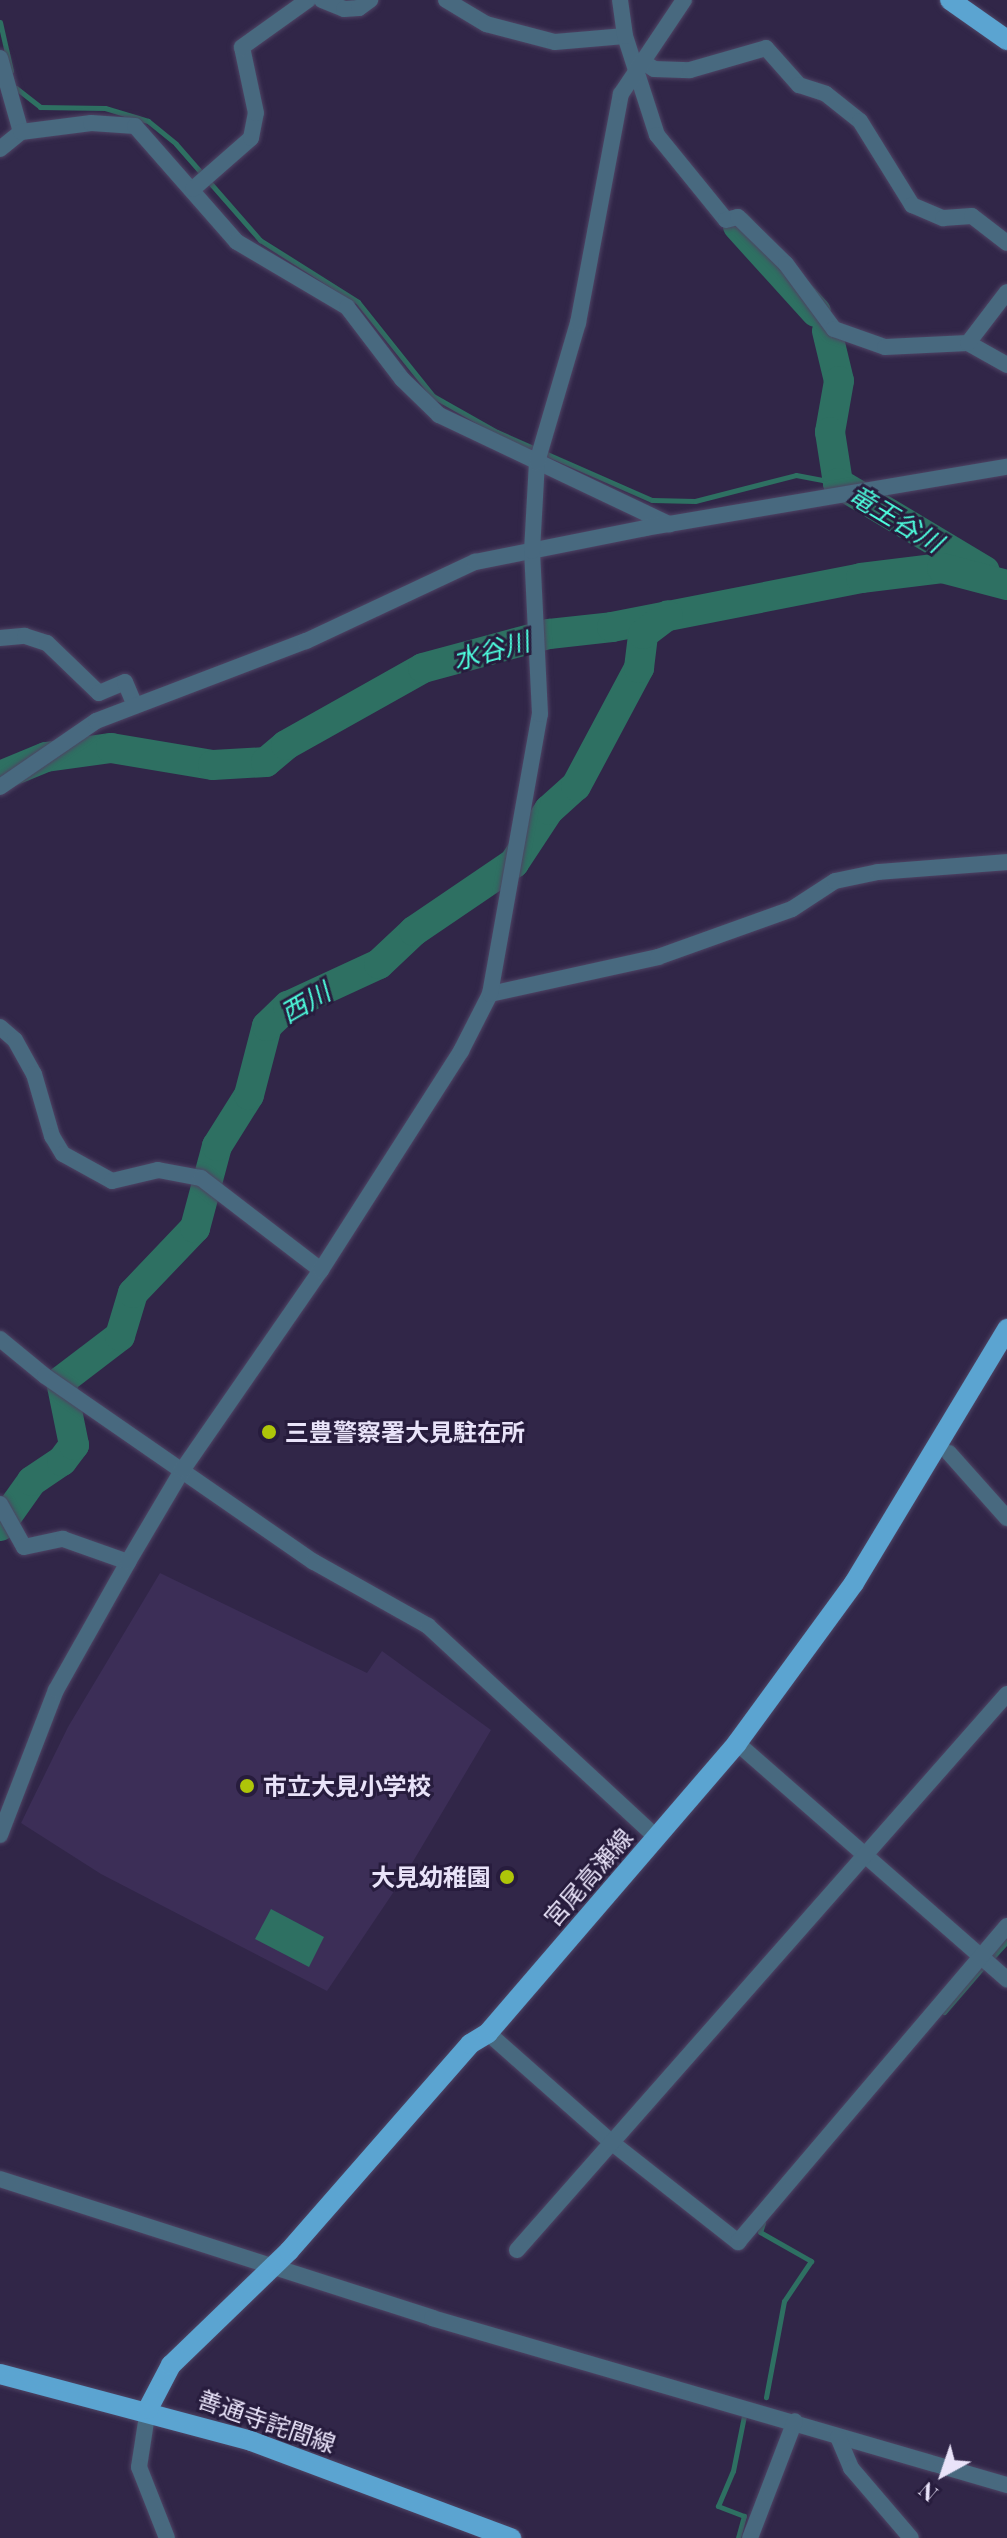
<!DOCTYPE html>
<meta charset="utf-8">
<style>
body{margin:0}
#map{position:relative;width:1007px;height:2538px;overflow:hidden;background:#312648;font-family:"Playfair Display","Noto Sans JP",serif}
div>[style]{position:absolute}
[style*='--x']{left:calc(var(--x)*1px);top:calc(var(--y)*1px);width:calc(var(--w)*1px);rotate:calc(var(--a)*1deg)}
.built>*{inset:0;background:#3c2e57}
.water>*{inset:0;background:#2e7062}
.stream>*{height:5px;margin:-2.5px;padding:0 2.5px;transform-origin:2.5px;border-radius:2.5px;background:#2e7062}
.river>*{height:30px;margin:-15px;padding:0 15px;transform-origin:15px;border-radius:15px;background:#2e7062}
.roads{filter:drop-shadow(0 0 2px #4e4464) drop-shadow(0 0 2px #4e4464)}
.minor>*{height:16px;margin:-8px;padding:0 8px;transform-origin:8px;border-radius:8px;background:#48697f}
.major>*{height:20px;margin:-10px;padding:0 10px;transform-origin:10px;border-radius:10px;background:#5ba4d1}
.dots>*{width:22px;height:22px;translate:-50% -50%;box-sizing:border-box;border:4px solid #271c3d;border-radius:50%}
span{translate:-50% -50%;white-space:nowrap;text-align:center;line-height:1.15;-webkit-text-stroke:6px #271c3d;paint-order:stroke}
.poi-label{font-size:24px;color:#e9e3f9;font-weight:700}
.left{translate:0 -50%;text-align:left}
.right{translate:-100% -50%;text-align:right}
.street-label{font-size:24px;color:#e9e3f9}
.water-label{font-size:26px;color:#4dfcdc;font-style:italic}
.north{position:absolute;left:903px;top:2434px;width:80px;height:80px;-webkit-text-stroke:6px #271c3d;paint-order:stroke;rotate:220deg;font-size:22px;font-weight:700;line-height:32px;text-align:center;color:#e9e3f9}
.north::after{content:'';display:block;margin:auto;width:28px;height:36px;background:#e9e3f9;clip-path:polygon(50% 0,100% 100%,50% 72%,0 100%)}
</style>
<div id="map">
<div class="built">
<i style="clip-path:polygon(160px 1573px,367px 1673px,382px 1651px,491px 1730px,405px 1875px,327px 1991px,101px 1874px,21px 1823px,68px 1727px)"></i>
</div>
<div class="water">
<i style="clip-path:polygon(271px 1909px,324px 1937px,309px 1967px,255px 1939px)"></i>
</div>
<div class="stream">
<i style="--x:0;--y:22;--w:50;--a:77.3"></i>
<i style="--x:16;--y:88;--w:31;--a:38"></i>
<i style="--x:40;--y:107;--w:65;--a:0.9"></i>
<i style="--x:105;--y:108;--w:45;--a:16.8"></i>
<i style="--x:148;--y:121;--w:36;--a:39"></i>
<i style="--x:176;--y:144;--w:128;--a:48.8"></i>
<i style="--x:260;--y:240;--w:116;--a:32.3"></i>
<i style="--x:358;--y:302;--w:120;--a:51.4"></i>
<i style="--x:433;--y:396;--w:73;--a:29.4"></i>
<i style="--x:497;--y:432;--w:169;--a:23.7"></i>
<i style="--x:652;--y:500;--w:43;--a:1.3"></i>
<i style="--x:695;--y:501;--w:104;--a:-14.4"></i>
<i style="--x:796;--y:475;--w:43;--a:10.8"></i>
<i style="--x:990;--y:1960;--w:25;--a:-48"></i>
<i style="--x:944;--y:2012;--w:57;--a:-49.3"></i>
<i style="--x:763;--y:2223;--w:9;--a:108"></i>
<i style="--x:760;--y:2232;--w:59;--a:29.6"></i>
<i style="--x:811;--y:2261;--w:48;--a:124"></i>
<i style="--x:784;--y:2301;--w:98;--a:100.6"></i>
<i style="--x:738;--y:2538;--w:23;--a:-75"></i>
<i style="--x:744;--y:2516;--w:28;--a:-159"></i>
<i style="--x:718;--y:2506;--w:38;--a:-67"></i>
<i style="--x:733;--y:2471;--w:56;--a:-78.7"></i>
</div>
<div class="river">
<i style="--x:738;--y:226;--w:116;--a:47.8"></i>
<i style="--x:827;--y:331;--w:51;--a:76.5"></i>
<i style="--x:839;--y:381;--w:52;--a:100"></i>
<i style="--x:830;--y:432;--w:52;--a:81.1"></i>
<i style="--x:838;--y:483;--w:171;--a:30.9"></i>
<i style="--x:0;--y:776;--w:50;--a:-22.4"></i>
<i style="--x:46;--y:757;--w:66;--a:-7.9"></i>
<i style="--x:111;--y:748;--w:103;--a:9.5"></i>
<i style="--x:213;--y:765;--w:53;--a:-3.2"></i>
<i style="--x:266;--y:762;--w:26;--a:-40"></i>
<i style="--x:286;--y:745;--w:157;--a:-29.3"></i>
<i style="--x:423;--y:668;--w:131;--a:-15.1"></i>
<i style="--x:549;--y:634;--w:63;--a:-6.3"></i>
<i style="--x:612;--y:627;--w:254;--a:-11.1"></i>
<i style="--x:861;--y:578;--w:82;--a:-7"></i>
<i style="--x:942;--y:568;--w:67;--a:14.7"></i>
<i style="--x:0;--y:1526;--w:55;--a:-54.6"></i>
<i style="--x:32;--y:1481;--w:36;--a:-34"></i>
<i style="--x:62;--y:1461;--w:20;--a:-53"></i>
<i style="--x:74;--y:1445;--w:65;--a:-101.5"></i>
<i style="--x:61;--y:1381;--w:74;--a:-37.3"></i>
<i style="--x:120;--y:1336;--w:45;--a:-73.2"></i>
<i style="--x:133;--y:1293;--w:90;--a:-46.4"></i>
<i style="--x:195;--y:1228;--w:85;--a:-75"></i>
<i style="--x:217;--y:1146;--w:60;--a:-57.9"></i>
<i style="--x:249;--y:1095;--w:71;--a:-75.4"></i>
<i style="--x:267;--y:1026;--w:29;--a:-44"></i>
<i style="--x:288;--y:1006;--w:100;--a:-24.8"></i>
<i style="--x:379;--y:964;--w:48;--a:-43.3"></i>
<i style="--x:414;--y:931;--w:121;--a:-34.2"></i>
<i style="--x:514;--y:863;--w:64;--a:-56.6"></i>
<i style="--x:549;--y:810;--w:36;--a:-42"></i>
<i style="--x:576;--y:786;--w:134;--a:-61.9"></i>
<i style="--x:639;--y:668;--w:34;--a:-83"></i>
<i style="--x:643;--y:634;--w:31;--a:-37"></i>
</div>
<div class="roads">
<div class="minor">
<i style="--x:322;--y:0;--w:24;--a:22"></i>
<i style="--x:344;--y:9;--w:15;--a:-4"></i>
<i style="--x:359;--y:8;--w:14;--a:-36"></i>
<i style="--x:446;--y:0;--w:47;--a:31"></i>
<i style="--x:486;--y:24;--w:71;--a:14.6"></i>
<i style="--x:555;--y:42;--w:70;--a:-4.9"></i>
<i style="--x:625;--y:36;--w:104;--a:72.1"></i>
<i style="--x:657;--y:135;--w:109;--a:50.9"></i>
<i style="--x:726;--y:220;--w:12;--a:-14"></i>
<i style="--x:738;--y:217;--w:67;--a:44.4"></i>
<i style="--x:786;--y:264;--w:81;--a:53.6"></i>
<i style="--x:834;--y:329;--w:54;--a:19.4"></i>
<i style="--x:885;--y:347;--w:83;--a:-2.8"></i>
<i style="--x:968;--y:343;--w:45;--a:29.4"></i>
<i style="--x:620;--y:0;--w:36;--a:82"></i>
<i style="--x:0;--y:58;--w:77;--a:74.2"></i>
<i style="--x:643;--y:62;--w:13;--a:32"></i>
<i style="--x:654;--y:69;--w:36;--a:2"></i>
<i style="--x:690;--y:70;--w:79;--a:-16.1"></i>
<i style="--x:766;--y:48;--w:50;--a:48.3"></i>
<i style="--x:799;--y:85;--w:28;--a:18"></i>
<i style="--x:826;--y:94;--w:43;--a:38.5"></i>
<i style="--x:860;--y:121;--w:99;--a:58.2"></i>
<i style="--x:912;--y:205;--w:34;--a:23"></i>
<i style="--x:943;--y:218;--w:29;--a:-4"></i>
<i style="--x:972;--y:216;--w:44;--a:37.6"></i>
<i style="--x:0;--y:149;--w:27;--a:-39"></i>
<i style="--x:21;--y:132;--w:71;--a:-7.3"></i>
<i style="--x:91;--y:123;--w:44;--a:3.9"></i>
<i style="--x:135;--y:126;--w:154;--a:48.7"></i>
<i style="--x:237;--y:242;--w:128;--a:30.6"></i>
<i style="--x:347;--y:307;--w:91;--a:52.6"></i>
<i style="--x:402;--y:379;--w:52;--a:44.2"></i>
<i style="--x:439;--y:415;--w:255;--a:25.4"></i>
<i style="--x:193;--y:189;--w:77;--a:-41.3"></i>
<i style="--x:251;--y:138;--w:25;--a:-79"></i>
<i style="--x:256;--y:113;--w:67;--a:-102"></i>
<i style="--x:242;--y:47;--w:81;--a:-35.5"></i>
<i style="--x:968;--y:343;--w:64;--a:-52.6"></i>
<i style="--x:0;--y:638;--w:25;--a:-5"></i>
<i style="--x:25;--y:636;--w:23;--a:18"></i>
<i style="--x:47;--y:643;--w:72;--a:43.9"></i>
<i style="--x:99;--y:693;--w:28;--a:-23"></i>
<i style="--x:125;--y:682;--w:25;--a:67"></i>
<i style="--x:0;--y:787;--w:116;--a:-34.5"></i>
<i style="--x:96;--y:721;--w:225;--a:-20.9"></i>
<i style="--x:306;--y:641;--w:187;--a:-25.1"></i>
<i style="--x:475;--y:562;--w:173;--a:-11.3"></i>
<i style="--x:645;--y:528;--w:367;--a:-9.6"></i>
<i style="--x:490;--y:994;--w:172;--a:-12.4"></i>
<i style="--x:658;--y:957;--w:142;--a:-19.7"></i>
<i style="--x:792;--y:909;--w:51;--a:-33.1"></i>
<i style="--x:835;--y:881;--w:44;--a:-11.8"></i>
<i style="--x:878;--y:872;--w:129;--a:-4.4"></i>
<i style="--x:0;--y:1027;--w:20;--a:41"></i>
<i style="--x:15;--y:1040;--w:39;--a:61"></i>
<i style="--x:34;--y:1074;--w:65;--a:73.8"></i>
<i style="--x:52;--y:1136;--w:21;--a:59"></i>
<i style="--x:63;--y:1154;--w:56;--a:28.9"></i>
<i style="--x:112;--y:1181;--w:47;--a:-13.4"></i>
<i style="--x:158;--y:1170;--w:44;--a:10.5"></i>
<i style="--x:201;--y:1178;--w:151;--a:37.5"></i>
<i style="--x:0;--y:1339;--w:58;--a:39.4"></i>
<i style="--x:45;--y:1376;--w:327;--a:34.7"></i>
<i style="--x:314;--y:1562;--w:131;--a:29.3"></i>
<i style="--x:428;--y:1626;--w:311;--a:42.8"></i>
<i style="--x:949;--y:1453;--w:87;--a:48.3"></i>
<i style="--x:0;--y:1504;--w:49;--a:60.8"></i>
<i style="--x:24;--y:1547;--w:40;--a:-12"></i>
<i style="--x:63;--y:1539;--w:69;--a:19.5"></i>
<i style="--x:737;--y:1743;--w:359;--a:41.2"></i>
<i style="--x:0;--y:1835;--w:155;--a:-68.9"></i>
<i style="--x:56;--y:1690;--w:147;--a:-60.6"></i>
<i style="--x:128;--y:1562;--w:108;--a:-59.4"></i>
<i style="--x:183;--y:1469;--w:242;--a:-55.3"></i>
<i style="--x:321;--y:1270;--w:260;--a:-57.4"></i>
<i style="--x:461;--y:1051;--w:64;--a:-63"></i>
<i style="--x:490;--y:994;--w:284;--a:-79.9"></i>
<i style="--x:540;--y:714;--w:163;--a:-92.8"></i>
<i style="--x:532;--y:551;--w:89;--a:-86.8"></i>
<i style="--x:537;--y:462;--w:145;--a:-73.6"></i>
<i style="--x:578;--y:323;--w:233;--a:-79.4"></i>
<i style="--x:621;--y:94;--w:113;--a:-56.2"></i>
<i style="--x:488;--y:2033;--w:164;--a:41.5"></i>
<i style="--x:611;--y:2142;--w:162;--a:38.2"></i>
<i style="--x:738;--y:2242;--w:415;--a:-49.6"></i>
<i style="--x:0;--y:2179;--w:454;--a:17.8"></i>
<i style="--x:432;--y:2318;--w:599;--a:16.2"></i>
<i style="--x:517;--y:2250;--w:741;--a:-48.61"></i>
<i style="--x:148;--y:2409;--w:59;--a:98.8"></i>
<i style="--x:139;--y:2467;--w:76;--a:68.5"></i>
<i style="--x:838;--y:2437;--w:34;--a:67"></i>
<i style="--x:851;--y:2468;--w:92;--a:49.4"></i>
<i style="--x:750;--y:2538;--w:125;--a:-69"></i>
</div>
<div class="major">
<i style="--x:950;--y:0;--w:70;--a:35.1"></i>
<i style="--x:0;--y:2374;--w:260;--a:14.9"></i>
<i style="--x:251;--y:2441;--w:278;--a:20.5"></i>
<i style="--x:148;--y:2409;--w:50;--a:-62.4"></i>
<i style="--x:171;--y:2365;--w:164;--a:-44"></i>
<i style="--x:289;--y:2251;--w:275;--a:-48.8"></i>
<i style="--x:470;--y:2044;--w:21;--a:-31"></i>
<i style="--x:488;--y:2033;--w:382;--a:-49.3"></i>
<i style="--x:737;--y:1743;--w:198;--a:-53.8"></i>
<i style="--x:854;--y:1583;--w:297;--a:-58.9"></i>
</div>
</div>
<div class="dots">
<i style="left:269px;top:1432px;background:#aec509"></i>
<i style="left:247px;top:1786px;background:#aec509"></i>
<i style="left:507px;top:1877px;background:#aec509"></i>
</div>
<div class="poi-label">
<span class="left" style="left:285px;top:1432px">三豊警察署大見駐在所</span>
<span class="left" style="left:263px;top:1786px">市立大見小学校</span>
<span class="right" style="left:491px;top:1877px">大見幼稚園</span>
</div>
<div class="street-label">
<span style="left:588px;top:1877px;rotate:-49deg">宮尾高瀬線</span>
<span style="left:267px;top:2421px;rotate:19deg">善通寺詫間線</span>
</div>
<div class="water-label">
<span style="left:896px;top:518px;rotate:31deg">竜王谷川</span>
<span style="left:491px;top:650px;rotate:-15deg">水谷川</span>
<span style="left:305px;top:1002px;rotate:-30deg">西川</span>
</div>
<div class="north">N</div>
</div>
